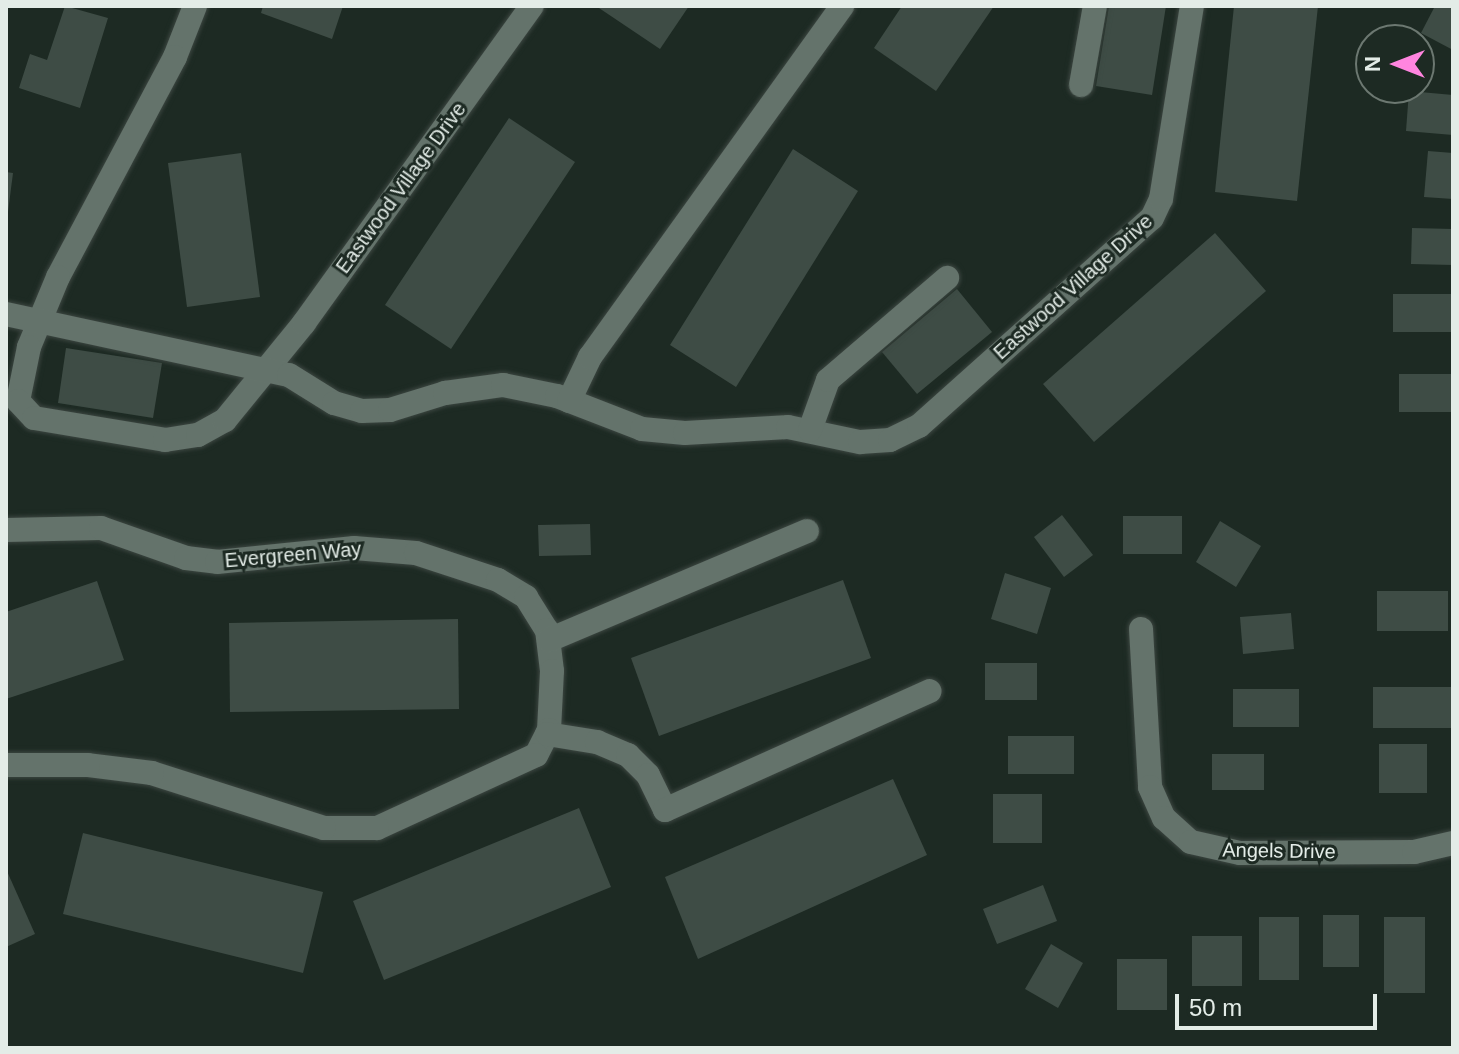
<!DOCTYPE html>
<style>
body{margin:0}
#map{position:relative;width:1459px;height:1054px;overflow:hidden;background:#1d2a23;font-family:Helvetica,sans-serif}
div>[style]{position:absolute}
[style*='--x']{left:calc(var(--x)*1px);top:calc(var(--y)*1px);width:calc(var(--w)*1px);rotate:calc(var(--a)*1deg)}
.building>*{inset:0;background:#3e4c45}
.roads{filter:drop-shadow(0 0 2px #3c4641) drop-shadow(0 0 2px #3c4641)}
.minor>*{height:24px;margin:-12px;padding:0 12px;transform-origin:12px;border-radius:12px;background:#64736b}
span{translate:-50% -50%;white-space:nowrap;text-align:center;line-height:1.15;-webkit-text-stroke:6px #1d2a23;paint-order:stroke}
.street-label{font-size:20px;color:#e3ece7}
.frame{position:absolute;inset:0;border:8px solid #e3ece7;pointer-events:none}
.north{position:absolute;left:1355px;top:24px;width:80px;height:80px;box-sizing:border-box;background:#1d2a23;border:2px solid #6c7871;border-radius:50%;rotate:270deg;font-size:22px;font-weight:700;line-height:32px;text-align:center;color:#e3ece7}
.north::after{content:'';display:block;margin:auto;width:28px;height:36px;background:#ff85df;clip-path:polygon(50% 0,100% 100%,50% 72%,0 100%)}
.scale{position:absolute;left:1175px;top:994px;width:202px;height:36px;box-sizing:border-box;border:4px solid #e3ece7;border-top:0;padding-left:10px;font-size:24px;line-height:28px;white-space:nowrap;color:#e3ece7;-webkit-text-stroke:6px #1d2a23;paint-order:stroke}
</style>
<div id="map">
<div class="building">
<i style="clip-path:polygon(65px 6px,108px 18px,80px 108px,19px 88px,30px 54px,47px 60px)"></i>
<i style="clip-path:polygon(263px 6px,343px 6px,332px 39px,261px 13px)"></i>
<i style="clip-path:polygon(596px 6px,689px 6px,660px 49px)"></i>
<i style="clip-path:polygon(902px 6px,994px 6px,936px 91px,874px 48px)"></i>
<i style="clip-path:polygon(1109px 6px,1166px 6px,1152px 95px,1096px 86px)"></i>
<i style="clip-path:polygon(1234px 6px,1318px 6px,1297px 201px,1215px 192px)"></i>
<i style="clip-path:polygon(1435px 6px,1453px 6px,1453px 50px,1421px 33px)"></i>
<i style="clip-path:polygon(1409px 91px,1453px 95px,1453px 135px,1406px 131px)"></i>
<i style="clip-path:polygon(509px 118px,575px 162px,451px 349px,385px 305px)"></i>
<i style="clip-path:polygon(793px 149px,858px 191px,736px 387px,670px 345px)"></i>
<i style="clip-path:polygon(1428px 151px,1453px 153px,1453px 199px,1424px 197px)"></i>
<i style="clip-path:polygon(241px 153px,260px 297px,187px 307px,168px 163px)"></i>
<i style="clip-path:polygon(6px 172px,13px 173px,8px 212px,6px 212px)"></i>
<i style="clip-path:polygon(1412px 228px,1453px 229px,1453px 265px,1411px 264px)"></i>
<i style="clip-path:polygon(1215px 233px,1266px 291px,1094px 442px,1043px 384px)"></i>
<i style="clip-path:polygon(957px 289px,992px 332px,917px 394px,882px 352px)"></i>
<i style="clip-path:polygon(1393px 294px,1453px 294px,1453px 332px,1393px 332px)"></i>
<i style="clip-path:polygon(66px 348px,162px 363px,153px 418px,58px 403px)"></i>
<i style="clip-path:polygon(1399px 374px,1451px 374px,1451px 412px,1399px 412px)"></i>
<i style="clip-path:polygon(1062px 515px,1093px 555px,1064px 577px,1034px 537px)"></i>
<i style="clip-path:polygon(1123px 516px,1182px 516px,1182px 554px,1123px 554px)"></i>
<i style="clip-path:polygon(1220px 521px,1261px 546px,1236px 587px,1196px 562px)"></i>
<i style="clip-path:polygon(590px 524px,591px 555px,539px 556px,538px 525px)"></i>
<i style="clip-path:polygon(1005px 573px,1051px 588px,1037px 634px,991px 619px)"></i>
<i style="clip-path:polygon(843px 580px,871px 658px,659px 736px,631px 658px)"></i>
<i style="clip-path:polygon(97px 581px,124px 660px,6px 699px,6px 612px)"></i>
<i style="clip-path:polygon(1377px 591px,1448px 591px,1448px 631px,1377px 631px)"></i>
<i style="clip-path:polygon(1291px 613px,1294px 649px,1243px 654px,1240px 617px)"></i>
<i style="clip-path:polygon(458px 619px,459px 709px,230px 712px,229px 623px)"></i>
<i style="clip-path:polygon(985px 663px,1037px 663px,1037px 700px,985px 700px)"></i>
<i style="clip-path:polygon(1373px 687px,1451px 687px,1451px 728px,1373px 728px)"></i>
<i style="clip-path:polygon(1233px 689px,1299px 689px,1299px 727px,1233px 727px)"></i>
<i style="clip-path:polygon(1008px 736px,1074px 736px,1074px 774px,1008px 774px)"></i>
<i style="clip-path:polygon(1379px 744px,1427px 744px,1427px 793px,1379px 793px)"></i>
<i style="clip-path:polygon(1212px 754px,1264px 754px,1264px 790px,1212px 790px)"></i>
<i style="clip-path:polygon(893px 779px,927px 855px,698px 959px,665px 877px)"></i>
<i style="clip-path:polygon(993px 794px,1042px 794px,1042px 843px,993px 843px)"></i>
<i style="clip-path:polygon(579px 808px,611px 887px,384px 980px,353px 901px)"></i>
<i style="clip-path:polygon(83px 833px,323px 892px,303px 973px,63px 914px)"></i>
<i style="clip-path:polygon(6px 869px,35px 934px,6px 947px)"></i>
<i style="clip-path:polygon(1043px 885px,1057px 921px,997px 944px,983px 909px)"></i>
<i style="clip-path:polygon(1323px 915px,1359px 915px,1359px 967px,1323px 967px)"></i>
<i style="clip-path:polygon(1259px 917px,1299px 917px,1299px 980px,1259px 980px)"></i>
<i style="clip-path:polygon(1384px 917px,1425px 917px,1425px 993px,1384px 993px)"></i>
<i style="clip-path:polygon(1192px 936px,1242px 936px,1242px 986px,1192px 986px)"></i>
<i style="clip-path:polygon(1051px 944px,1083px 963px,1058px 1008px,1025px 989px)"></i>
<i style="clip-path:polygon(1117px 959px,1167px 959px,1167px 1010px,1117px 1010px)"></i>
</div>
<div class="roads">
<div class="minor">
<i style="--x:195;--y:6;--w:55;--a:111.4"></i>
<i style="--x:175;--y:57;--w:249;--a:118"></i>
<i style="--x:58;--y:277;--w:76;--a:112.5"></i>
<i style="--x:29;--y:347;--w:55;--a:101.5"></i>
<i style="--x:18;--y:401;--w:23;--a:47"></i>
<i style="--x:34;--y:418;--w:133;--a:9.5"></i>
<i style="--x:165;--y:440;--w:33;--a:-9"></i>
<i style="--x:198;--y:435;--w:31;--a:-29"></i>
<i style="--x:225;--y:420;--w:125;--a:-50.8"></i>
<i style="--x:304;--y:323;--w:390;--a:-54.3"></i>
<i style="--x:1081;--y:85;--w:80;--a:-80"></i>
<i style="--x:6;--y:314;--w:289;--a:12.2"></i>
<i style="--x:289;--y:375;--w:53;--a:31.9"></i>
<i style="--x:334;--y:403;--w:29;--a:16"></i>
<i style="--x:362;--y:411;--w:28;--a:-2"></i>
<i style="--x:390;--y:410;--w:58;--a:-17.2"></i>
<i style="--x:445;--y:393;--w:59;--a:-7.9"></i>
<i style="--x:503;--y:385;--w:55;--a:11.5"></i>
<i style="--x:557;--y:396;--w:91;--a:21.2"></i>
<i style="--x:642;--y:429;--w:43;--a:5.3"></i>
<i style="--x:685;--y:433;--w:103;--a:-3.3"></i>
<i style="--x:788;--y:427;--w:74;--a:11.8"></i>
<i style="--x:860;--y:442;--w:30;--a:-4"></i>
<i style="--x:890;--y:440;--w:32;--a:-26"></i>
<i style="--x:919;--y:426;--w:312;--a:-41.8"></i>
<i style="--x:1152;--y:218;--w:21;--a:-65"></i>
<i style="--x:1161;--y:199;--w:195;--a:-80.9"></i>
<i style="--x:569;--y:401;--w:49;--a:-64.5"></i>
<i style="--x:590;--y:357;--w:432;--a:-54.3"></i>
<i style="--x:810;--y:430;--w:53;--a:-70.2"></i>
<i style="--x:828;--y:380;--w:157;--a:-40.6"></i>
<i style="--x:6;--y:530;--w:95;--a:-1.2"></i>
<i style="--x:101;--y:528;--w:90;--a:19.4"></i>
<i style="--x:186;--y:558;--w:31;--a:7"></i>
<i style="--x:217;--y:562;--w:138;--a:-5.8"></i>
<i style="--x:354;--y:548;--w:62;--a:4.6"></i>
<i style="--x:416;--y:553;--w:86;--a:18.2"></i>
<i style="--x:498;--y:580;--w:33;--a:31"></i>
<i style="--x:526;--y:597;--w:39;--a:58"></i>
<i style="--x:547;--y:630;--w:41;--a:83"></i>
<i style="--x:552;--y:671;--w:59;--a:92.9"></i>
<i style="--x:549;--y:730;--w:28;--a:117"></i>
<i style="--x:536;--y:755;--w:175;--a:155.3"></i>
<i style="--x:377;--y:828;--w:53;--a:180"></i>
<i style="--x:324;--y:828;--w:181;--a:-162.3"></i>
<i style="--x:152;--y:773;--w:64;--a:-172.9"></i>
<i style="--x:88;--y:765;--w:82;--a:180"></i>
<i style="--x:1141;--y:629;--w:158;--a:86.7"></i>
<i style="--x:1150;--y:787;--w:34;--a:66"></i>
<i style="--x:1164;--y:818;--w:36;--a:42"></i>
<i style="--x:1191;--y:842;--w:50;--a:12.7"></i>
<i style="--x:1240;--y:853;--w:174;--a:-0.3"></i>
<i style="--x:1414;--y:852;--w:40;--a:-13"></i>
<i style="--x:549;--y:640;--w:280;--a:-22.9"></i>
<i style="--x:547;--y:734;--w:51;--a:9.1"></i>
<i style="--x:597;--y:742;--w:34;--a:23"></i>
<i style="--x:628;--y:755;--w:28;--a:45"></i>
<i style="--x:648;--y:775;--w:39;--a:64"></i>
<i style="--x:665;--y:810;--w:290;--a:-24.2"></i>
</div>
</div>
<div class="street-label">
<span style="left:401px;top:188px;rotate:-54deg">Eastwood Village Drive</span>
<span style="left:1073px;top:287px;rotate:-42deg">Eastwood Village Drive</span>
<span style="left:293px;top:555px;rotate:-5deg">Evergreen Way</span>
<span style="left:1279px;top:851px;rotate:1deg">Angels Drive</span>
</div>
<div class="frame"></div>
<div class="north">N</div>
<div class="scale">50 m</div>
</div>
